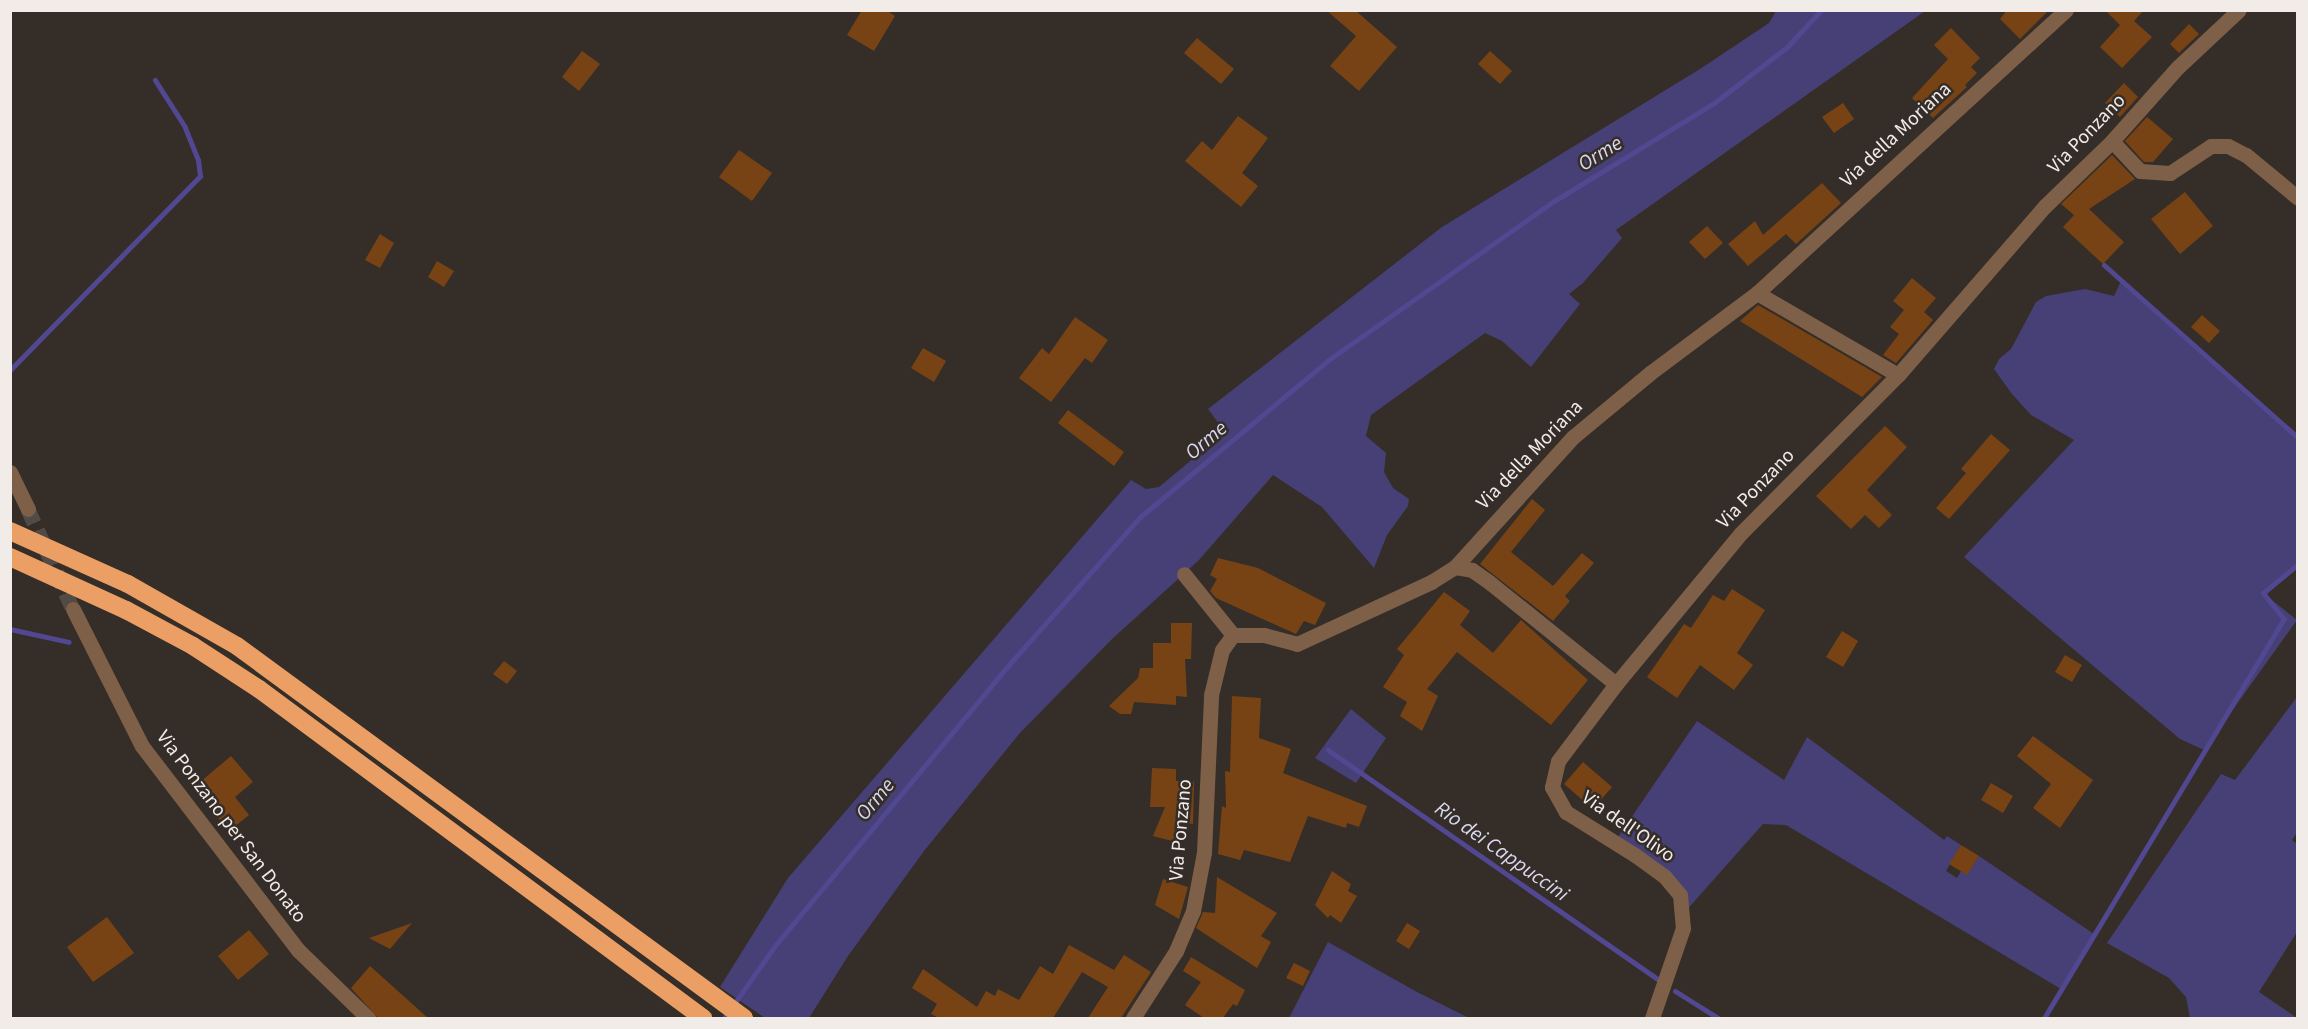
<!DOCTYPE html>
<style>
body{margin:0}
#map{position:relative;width:2308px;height:1029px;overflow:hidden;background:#352d28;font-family:"Source Sans 3",sans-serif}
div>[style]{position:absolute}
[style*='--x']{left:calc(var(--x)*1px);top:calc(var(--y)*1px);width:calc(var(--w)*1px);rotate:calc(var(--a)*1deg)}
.green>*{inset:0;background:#464076}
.stream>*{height:5px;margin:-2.5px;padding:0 2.5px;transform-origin:2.5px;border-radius:2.5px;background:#524791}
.building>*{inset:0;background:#784314}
.street-tunnel>*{height:15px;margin-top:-7.5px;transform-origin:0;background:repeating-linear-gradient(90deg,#514a45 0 15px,transparent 0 23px)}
.street>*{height:15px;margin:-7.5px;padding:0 7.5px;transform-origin:7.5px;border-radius:7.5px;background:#7e5f48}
.highway>*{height:18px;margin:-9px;padding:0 9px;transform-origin:9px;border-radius:9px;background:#eb9f64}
span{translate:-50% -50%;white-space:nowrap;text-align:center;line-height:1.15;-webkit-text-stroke:5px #352d28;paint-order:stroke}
.street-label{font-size:20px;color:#f2ece9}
.water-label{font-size:21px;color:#d9d8ee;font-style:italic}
.frame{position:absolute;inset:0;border:12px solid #f2ece9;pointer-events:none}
</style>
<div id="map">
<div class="green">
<i style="clip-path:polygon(1776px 11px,1925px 11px,1616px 230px,1622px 238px,1583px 283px,1569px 294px,1580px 304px,1531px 367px,1502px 341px,1485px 333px,1371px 415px,1366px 436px,1386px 453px,1384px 472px,1393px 488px,1409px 499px,1408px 506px,1387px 535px,1374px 568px,1322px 507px,1273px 475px,1199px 560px,1111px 640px,1019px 734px,924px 851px,848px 956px,809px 1018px,765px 1018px,720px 987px,788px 878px,1131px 480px,1146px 489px,1159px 487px,1225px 432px,1208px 409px,1442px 227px,1700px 69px,1769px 23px)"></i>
<i style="clip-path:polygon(2121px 281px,2297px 438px,2297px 564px,2263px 593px,2297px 620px,2204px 750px,2180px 739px,1964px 557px,2074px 440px,2031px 415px,2012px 394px,1994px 369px,1999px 359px,2011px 349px,2036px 302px,2046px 296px,2085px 289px,2114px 296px)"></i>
<i style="clip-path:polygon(2297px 697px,2298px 831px,2292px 840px,2297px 844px,2297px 932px,2259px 992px,2297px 1018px,2190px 1018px,2186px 997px,2169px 978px,2107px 943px,2221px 774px,2235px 780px)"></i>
<i style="clip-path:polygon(1351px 709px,1386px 738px,1356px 783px,1315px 758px)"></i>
<i style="clip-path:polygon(1697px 721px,1784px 780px,1807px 737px,1944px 840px,1947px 836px,1961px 845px,1946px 871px,1957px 878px,1961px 871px,1967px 874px,1979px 856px,2094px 934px,2061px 989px,1786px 825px,1763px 824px,1684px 913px,1680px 895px,1614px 843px)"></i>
<i style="clip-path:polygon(1328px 942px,1417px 992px,1469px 1018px,1289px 1018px)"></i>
</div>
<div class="stream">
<i style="--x:2104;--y:265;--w:260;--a:41.7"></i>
<i style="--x:10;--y:370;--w:272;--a:-45.6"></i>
<i style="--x:200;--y:176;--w:16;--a:-97"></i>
<i style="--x:198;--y:160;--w:35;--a:-112"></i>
<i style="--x:185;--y:127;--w:56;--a:-122.6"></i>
<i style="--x:10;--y:629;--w:60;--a:12.4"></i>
<i style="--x:1328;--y:750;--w:401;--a:34.8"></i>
<i style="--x:1675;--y:991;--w:51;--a:32.1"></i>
<i style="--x:724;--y:1018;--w:92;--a:-54.8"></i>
<i style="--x:777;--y:943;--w:358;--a:-50.2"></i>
<i style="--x:1006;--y:668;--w:202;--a:-48.4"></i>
<i style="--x:1140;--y:517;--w:244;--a:-39.8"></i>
<i style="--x:1327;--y:361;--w:278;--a:-35.2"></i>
<i style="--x:1554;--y:201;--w:188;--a:-31.5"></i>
<i style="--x:1714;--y:103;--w:92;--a:-37.5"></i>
<i style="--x:1787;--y:47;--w:50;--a:-47.4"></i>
<i style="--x:2044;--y:1018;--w:466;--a:-59"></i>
<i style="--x:2284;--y:619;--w:33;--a:-129"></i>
<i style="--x:2263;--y:593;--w:45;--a:-39.6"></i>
</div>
<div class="building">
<i style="clip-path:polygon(862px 10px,886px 10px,895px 16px,874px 51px,847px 35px)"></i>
<i style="clip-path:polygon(1326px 10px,1355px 10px,1397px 47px,1359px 91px,1330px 66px,1356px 36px)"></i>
<i style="clip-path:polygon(2007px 10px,2049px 10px,2020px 39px,2000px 19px)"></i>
<i style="clip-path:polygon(2105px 10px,2144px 10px,2134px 21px,2152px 37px,2122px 68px,2100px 47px,2120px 25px)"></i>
<i style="clip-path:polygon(2189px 24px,2199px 34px,2179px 53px,2170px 44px)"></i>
<i style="clip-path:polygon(1951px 28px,1980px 58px,1971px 67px,1977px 73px,1965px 85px,1967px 87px,1933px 118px,1912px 98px,1948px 59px,1934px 45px)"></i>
<i style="clip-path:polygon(1197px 38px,1234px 69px,1221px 84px,1184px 53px)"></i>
<i style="clip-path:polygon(582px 51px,600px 64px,579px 91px,562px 77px)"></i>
<i style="clip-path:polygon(1490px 51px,1512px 71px,1500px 84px,1478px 64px)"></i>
<i style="clip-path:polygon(2124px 83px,2138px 97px,2120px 117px,2105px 103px)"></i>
<i style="clip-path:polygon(1843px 103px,1854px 119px,1834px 133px,1822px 117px)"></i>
<i style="clip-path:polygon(1238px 116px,1268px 138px,1242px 173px,1258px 186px,1241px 207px,1185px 161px,1202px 141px,1212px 150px)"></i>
<i style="clip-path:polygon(2147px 117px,2173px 139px,2153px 162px,2144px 162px,2125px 141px)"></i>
<i style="clip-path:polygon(739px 150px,772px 173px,752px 201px,719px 177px)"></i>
<i style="clip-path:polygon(2112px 155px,2135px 179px,2089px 209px,2124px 242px,2103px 264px,2063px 227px,2074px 215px,2061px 204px)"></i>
<i style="clip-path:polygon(1822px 183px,1841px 203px,1796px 244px,1786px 234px,1748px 266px,1728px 244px,1755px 221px,1763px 235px)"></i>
<i style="clip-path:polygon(2185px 192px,2213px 226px,2180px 254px,2151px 219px)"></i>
<i style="clip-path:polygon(1707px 226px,1723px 243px,1705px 259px,1689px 242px)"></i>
<i style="clip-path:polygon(380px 234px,394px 243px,380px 268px,365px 260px)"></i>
<i style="clip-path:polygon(437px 261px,454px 271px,444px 287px,428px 277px)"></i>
<i style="clip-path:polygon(1912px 278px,1936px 298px,1924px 312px,1933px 320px,1896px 363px,1883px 355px,1899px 334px,1890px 327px,1904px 310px,1893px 301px)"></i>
<i style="clip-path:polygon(1758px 305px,1882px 377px,1862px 397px,1740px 321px)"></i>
<i style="clip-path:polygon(2202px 315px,2220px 331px,2209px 343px,2191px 327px)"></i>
<i style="clip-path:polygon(1075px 317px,1108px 340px,1092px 363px,1085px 358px,1051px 402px,1019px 378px,1042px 348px,1049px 354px)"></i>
<i style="clip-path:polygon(923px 348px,946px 361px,934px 382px,911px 368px)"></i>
<i style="clip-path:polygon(1068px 410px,1124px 452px,1114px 466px,1058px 423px)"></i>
<i style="clip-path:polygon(1885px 426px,1907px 447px,1867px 490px,1892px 515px,1879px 528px,1865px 515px,1851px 529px,1816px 496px)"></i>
<i style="clip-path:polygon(1991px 434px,2010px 450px,1949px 519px,1936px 508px,1966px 473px,1961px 469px)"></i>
<i style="clip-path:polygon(1532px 499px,1545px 510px,1511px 552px,1553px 586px,1582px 553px,1594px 563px,1565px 596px,1570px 601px,1553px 621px,1480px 564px)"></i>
<i style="clip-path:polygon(1218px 558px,1258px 568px,1326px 603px,1315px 625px,1304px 621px,1296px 634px,1216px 598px,1210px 591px,1217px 579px,1210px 575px)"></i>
<i style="clip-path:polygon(1732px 589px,1765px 610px,1737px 653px,1753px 665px,1734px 690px,1700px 665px,1677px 698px,1647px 677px,1684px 624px,1691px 628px,1713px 595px,1724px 601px)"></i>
<i style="clip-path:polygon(1444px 592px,1470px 611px,1460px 625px,1493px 653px,1521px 620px,1588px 680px,1551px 725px,1457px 652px,1427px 689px,1438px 696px,1422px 731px,1400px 716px,1407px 702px,1383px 687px,1404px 655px,1397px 649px)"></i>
<i style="clip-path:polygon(1171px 623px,1192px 623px,1191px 659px,1185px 659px,1187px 697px,1176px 696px,1176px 705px,1134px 702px,1131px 714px,1120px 714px,1109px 706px,1138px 678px,1140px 668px,1153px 668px,1153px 643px,1171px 643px)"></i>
<i style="clip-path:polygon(1842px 631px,1858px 641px,1843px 667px,1826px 657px)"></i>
<i style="clip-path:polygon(2065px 655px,2082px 665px,2072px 682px,2055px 672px)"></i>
<i style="clip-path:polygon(504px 661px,517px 671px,507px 684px,493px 674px)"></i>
<i style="clip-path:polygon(1232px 696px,1261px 698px,1259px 738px,1291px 749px,1283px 773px,1367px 806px,1359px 827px,1347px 823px,1346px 828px,1308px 816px,1290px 862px,1244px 850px,1240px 860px,1218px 854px,1222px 806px,1226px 808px,1225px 771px,1230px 772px)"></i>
<i style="clip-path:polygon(2033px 736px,2093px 780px,2060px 828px,2033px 808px,2051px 784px,2017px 756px)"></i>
<i style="clip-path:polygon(231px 756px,253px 782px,235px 797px,249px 815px,229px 831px,193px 788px)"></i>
<i style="clip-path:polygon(1583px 762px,1612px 787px,1593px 809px,1564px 784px)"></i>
<i style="clip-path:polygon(1152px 768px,1176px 769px,1176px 781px,1194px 782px,1193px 824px,1184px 823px,1176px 842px,1153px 836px,1165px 807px,1150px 807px)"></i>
<i style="clip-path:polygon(1991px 783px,2013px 796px,2003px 813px,1981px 800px)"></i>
<i style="clip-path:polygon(1961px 845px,1979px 856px,1967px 875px,1949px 864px)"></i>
<i style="clip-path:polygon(1332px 871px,1351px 884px,1348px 891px,1357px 896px,1341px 923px,1330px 915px,1328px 918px,1315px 905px)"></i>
<i style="clip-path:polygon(1217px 877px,1277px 913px,1261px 936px,1271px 942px,1257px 968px,1196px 928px,1203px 912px,1215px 913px)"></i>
<i style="clip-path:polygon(1163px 879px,1188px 887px,1179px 919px,1155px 905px)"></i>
<i style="clip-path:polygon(107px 917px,134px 953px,93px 982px,67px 947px)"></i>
<i style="clip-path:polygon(412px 923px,390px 949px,369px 938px)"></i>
<i style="clip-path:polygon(1407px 923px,1420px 931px,1409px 949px,1396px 941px)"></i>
<i style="clip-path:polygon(249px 930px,269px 954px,238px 980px,218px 956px)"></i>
<i style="clip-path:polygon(1069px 945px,1114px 970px,1124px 955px,1151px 972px,1121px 1018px,1088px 1018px,1108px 987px,1082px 972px,1053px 1018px,939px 1018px,931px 1014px,937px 1004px,912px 988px,923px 969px,977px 1007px,986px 991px,995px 996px,998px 989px,1019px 1000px,1040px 966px,1053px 974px)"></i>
<i style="clip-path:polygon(1191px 957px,1245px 990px,1237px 1006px,1233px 1004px,1223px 1018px,1204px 1018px,1185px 1005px,1201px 982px,1183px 971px)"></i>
<i style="clip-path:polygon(1294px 963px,1310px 971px,1303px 986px,1286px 978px)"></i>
<i style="clip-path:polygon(370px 966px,428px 1018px,378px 1018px,351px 988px)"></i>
</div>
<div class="street-tunnel">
<i style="--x:28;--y:509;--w:110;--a:65.8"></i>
</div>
<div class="street">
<i style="--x:2112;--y:141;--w:41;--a:47"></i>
<i style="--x:2140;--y:171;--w:30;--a:4"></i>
<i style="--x:2170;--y:173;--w:49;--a:-33.4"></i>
<i style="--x:2211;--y:146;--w:17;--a:0"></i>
<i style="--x:2228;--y:146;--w:20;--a:27"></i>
<i style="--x:2246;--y:155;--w:67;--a:39.6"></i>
<i style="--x:1757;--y:293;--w:163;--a:30.2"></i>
<i style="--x:10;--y:472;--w:41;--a:64.1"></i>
<i style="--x:1455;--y:567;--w:176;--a:-47.8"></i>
<i style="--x:1573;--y:437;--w:100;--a:-39.7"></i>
<i style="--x:1650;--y:373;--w:134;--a:-36.8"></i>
<i style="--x:1757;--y:293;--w:419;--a:-42.5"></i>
<i style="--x:73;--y:609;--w:153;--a:63.3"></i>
<i style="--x:142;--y:746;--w:257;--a:52.6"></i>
<i style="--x:298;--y:950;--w:98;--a:44.2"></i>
<i style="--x:1233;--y:635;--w:31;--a:0"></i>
<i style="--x:1264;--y:635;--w:34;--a:15"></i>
<i style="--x:1297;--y:644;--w:148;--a:-24.8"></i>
<i style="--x:1431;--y:582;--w:28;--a:-32"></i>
<i style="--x:1455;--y:567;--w:17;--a:10"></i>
<i style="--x:1472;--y:570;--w:21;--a:35"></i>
<i style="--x:1489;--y:582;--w:163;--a:38.8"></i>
<i style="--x:1616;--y:684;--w:196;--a:-50.4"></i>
<i style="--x:1741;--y:533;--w:223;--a:-45.2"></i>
<i style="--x:1898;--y:375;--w:224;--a:-49"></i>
<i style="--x:2045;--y:206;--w:93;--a:-44.1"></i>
<i style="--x:2112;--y:141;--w:99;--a:-48.3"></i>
<i style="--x:2178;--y:67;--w:83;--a:-43.1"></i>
<i style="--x:1616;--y:684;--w:96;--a:127"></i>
<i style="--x:1558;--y:761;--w:27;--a:103"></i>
<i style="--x:1552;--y:787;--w:29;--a:61"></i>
<i style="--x:1566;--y:812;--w:81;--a:31.9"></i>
<i style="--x:1635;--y:855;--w:37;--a:36"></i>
<i style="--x:1665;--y:877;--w:23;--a:50"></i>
<i style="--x:1680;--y:895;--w:33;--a:85"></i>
<i style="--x:1683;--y:928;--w:95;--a:109"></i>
<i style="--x:1133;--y:1018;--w:80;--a:-57.3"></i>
<i style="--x:1176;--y:951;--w:43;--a:-67"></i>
<i style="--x:1193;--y:911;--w:60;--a:-79.4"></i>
<i style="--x:1204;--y:852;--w:157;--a:-87.4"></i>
<i style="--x:1211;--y:695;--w:46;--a:-76.3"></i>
<i style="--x:1222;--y:650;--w:19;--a:-54"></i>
<i style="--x:1233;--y:635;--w:78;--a:-128.8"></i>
</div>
<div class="highway">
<i style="--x:10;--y:531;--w:129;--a:24.2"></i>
<i style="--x:128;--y:584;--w:125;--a:29.6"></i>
<i style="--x:237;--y:646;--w:629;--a:36.27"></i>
<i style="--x:10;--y:557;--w:128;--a:24.6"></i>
<i style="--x:126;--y:610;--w:76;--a:28.2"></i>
<i style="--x:193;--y:646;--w:79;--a:33.1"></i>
<i style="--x:259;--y:689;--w:553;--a:36.54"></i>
</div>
<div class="street-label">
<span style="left:2087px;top:134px;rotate:-46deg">Via Ponzano</span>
<span style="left:1896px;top:135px;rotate:-43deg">Via della Moriana</span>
<span style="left:1530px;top:455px;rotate:-46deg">Via della Moriana</span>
<span style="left:1756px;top:489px;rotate:-46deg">Via Ponzano</span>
<span style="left:231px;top:827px;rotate:53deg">Via Ponzano per San Donato</span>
<span style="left:1628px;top:827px;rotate:35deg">Via dell'Olivo</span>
<span style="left:1181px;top:830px;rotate:-85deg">Via Ponzano</span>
</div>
<div class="water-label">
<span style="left:1600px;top:153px;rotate:-32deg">Orme</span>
<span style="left:1206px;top:440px;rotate:-40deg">Orme</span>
<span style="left:875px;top:799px;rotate:-50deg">Orme</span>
<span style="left:1502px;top:851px;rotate:35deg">Rio dei Cappuccini</span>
</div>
<div class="frame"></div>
</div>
